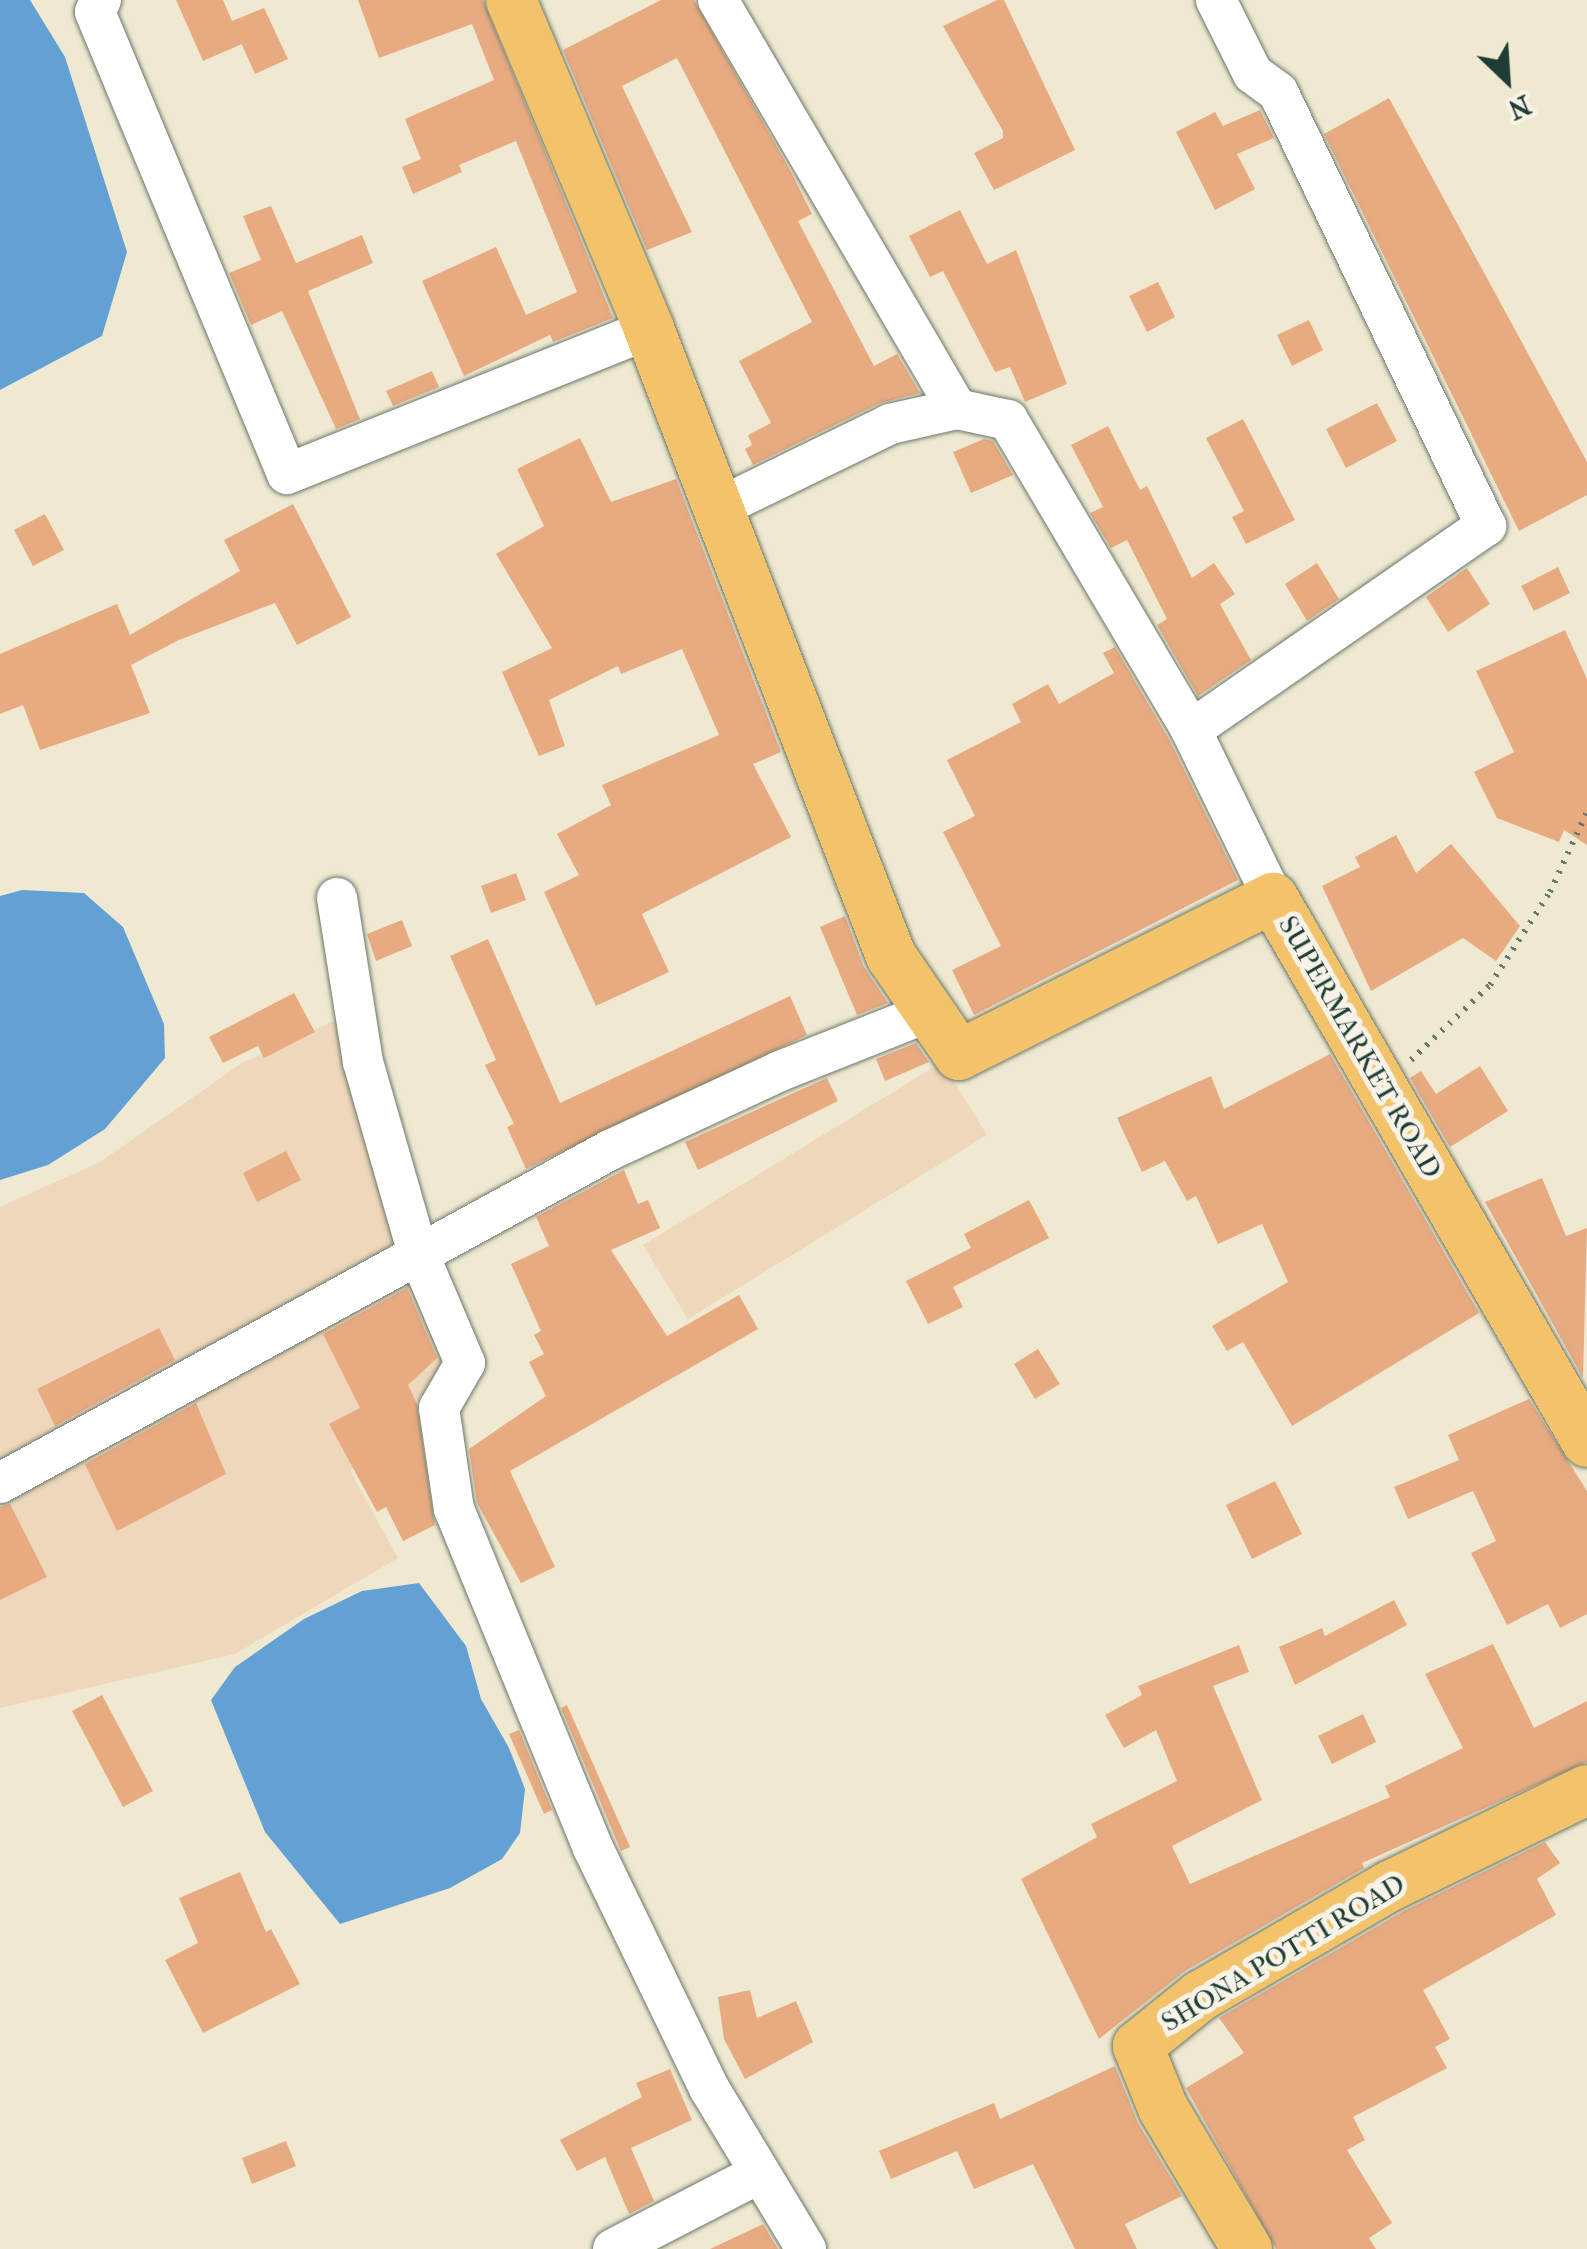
<!DOCTYPE html>
<style>
body{margin:0}
#map{position:relative;width:1587px;height:2249px;overflow:hidden;background:#f0e9d1;font-family:"IM FELL French Canon",serif}
div>[style]{position:absolute}
[style*='--x']{left:calc(var(--x)*1px);top:calc(var(--y)*1px);width:calc(var(--w)*1px);rotate:calc(var(--a)*1deg)}
.built>*{inset:0;background:#eed7bb}
.water>*{inset:0;background:#63a0d4}
.building>*{inset:0;background:#e8ab81}
.path>*{height:6px;margin-top:-3px;transform-origin:0;background:repeating-linear-gradient(90deg,#68796b 0 2.5px,transparent 0 10.5px)}
.roads{filter:drop-shadow(0 0 2px #68796b) drop-shadow(0 0 2px #68796b)}
.minor>*{height:40px;margin:-20px;padding:0 20px;transform-origin:20px;border-radius:20px;background:#fff}
.major>*{height:50px;margin:-25px;padding:0 25px;transform-origin:25px;border-radius:25px;background:#f2c36a}
span{translate:-50% -50%;white-space:nowrap;text-align:center;line-height:1.15;-webkit-text-stroke:10px #f7f3e8;paint-order:stroke}
.street-label{font-size:28px;color:#1f3d34}
.north{position:absolute;left:1457px;top:30px;width:100px;height:100px;-webkit-text-stroke:8px #f7f3e8;paint-order:stroke;rotate:155deg;font-size:28px;font-weight:700;line-height:40px;text-align:center;color:#1f3d34}
.north::after{content:'';display:block;margin:auto;width:35px;height:45px;background:#1f3d34;clip-path:polygon(50% 0,100% 100%,50% 72%,0 100%)}
</style>
<div id="map">
<div class="built">
<i style="clip-path:polygon(341px 1018px,416px 1239px,0 1473px,0 1207px,100px 1162px,242px 1063px)"></i>
<i style="clip-path:polygon(942px 1062px,987px 1135px,688px 1319px,643px 1245px)"></i>
<i style="clip-path:polygon(417px 1250px,459px 1361px,411px 1405px,422px 1433px,350px 1470px,398px 1558px,235px 1654px,0 1708px,0 1489px)"></i>
</div>
<div class="water">
<i style="clip-path:polygon(0 0,30px 0,65px 57px,127px 252px,102px 336px,0 390px)"></i>
<i style="clip-path:polygon(22px 890px,84px 893px,123px 927px,164px 1024px,165px 1058px,105px 1129px,48px 1165px,0 1180px,0 896px)"></i>
<i style="clip-path:polygon(419px 1583px,466px 1646px,481px 1699px,509px 1748px,525px 1789px,520px 1833px,502px 1859px,450px 1888px,340px 1924px,265px 1832px,211px 1700px,235px 1667px,304px 1619px,362px 1591px)"></i>
</div>
<div class="building">
<i style="clip-path:polygon(176px 0,223px 0,232px 21px,264px 8px,288px 59px,255px 74px,234px 27px,242px 44px,203px 61px)"></i>
<i style="clip-path:polygon(358px 0,483px 0,613px 318px,553px 342px,550px 335px,464px 376px,422px 281px,496px 247px,526px 315px,577px 292px,516px 141px,459px 165px,462px 172px,413px 194px,402px 167px,421px 159px,405px 119px,494px 80px,472px 24px,379px 58px)"></i>
<i style="clip-path:polygon(661px 0,694px 0,791px 172px,812px 214px,798px 221px,874px 366px,897px 354px,920px 393px,880px 403px,753px 465px,745px 449px,752px 445px,748px 435px,771px 423px,739px 361px,812px 322px,677px 58px,622px 86px,692px 232px,647px 250px,563px 50px)"></i>
<i style="clip-path:polygon(997px 0,1004px 0,1075px 150px,994px 190px,974px 153px,1003px 138px,1003px 131px,943px 26px)"></i>
<i style="clip-path:polygon(1389px 98px,1587px 462px,1587px 495px,1519px 531px,1324px 134px)"></i>
<i style="clip-path:polygon(1260px 110px,1274px 138px,1237px 154px,1255px 189px,1215px 210px,1176px 132px,1215px 112px,1223px 126px)"></i>
<i style="clip-path:polygon(271px 206px,296px 263px,362px 235px,373px 263px,308px 291px,360px 419px,336px 429px,282px 311px,251px 325px,229px 273px,261px 260px,243px 216px)"></i>
<i style="clip-path:polygon(960px 210px,987px 264px,1016px 250px,1067px 384px,1025px 402px,1010px 367px,995px 372px,943px 271px,930px 277px,909px 236px)"></i>
<i style="clip-path:polygon(1158px 282px,1175px 317px,1147px 332px,1129px 296px)"></i>
<i style="clip-path:polygon(1309px 320px,1323px 350px,1292px 366px,1277px 335px)"></i>
<i style="clip-path:polygon(432px 371px,439px 387px,393px 406px,386px 391px)"></i>
<i style="clip-path:polygon(1377px 403px,1397px 441px,1346px 468px,1326px 429px)"></i>
<i style="clip-path:polygon(1243px 419px,1295px 520px,1246px 544px,1232px 517px,1244px 511px,1206px 438px)"></i>
<i style="clip-path:polygon(1108px 426px,1140px 490px,1147px 486px,1192px 578px,1214px 563px,1235px 594px,1220px 604px,1251px 660px,1198px 696px,1157px 625px,1167px 619px,1127px 540px,1111px 548px,1090px 513px,1103px 507px,1071px 445px)"></i>
<i style="clip-path:polygon(580px 438px,611px 502px,676px 479px,781px 752px,753px 764px,791px 837px,642px 914px,669px 972px,596px 1006px,544px 892px,579px 875px,557px 834px,611px 805px,602px 785px,719px 735px,682px 649px,621px 674px,618px 666px,549px 700px,565px 746px,539px 756px,502px 672px,552px 648px,496px 554px,544px 526px,517px 469px)"></i>
<i style="clip-path:polygon(984px 439px,993px 441px,1013px 475px,971px 493px,953px 452px)"></i>
<i style="clip-path:polygon(293px 504px,351px 617px,297px 645px,275px 603px,179px 640px,131px 665px,150px 713px,40px 750px,23px 705px,0 714px,0 654px,117px 604px,130px 635px,240px 571px,224px 540px)"></i>
<i style="clip-path:polygon(45px 514px,64px 550px,33px 566px,14px 530px)"></i>
<i style="clip-path:polygon(1317px 563px,1339px 599px,1307px 621px,1285px 584px)"></i>
<i style="clip-path:polygon(1558px 567px,1570px 593px,1534px 611px,1521px 586px)"></i>
<i style="clip-path:polygon(1467px 568px,1490px 604px,1448px 632px,1426px 597px)"></i>
<i style="clip-path:polygon(1565px 630px,1587px 679px,1587px 845px,1564px 830px,1559px 842px,1497px 818px,1474px 772px,1514px 752px,1476px 671px)"></i>
<i style="clip-path:polygon(1115px 647px,1170px 741px,1238px 880px,974px 1015px,952px 970px,1001px 946px,943px 832px,975px 816px,947px 760px,1021px 722px,1012px 704px,1048px 684px,1059px 704px,1114px 673px,1103px 653px)"></i>
<i style="clip-path:polygon(1396px 835px,1416px 873px,1451px 844px,1520px 926px,1496px 961px,1463px 938px,1371px 991px,1322px 886px,1360px 867px,1355px 857px)"></i>
<i style="clip-path:polygon(516px 873px,526px 900px,491px 913px,481px 886px)"></i>
<i style="clip-path:polygon(845px 916px,864px 967px,888px 1003px,857px 1015px,820px 927px)"></i>
<i style="clip-path:polygon(402px 920px,412px 946px,376px 961px,367px 934px)"></i>
<i style="clip-path:polygon(488px 939px,560px 1103px,790px 996px,807px 1035px,526px 1169px,507px 1127px,514px 1124px,485px 1065px,496px 1060px,450px 956px)"></i>
<i style="clip-path:polygon(294px 993px,315px 1032px,264px 1058px,258px 1046px,223px 1063px,209px 1037px)"></i>
<i style="clip-path:polygon(916px 1043px,929px 1062px,885px 1081px,876px 1059px)"></i>
<i style="clip-path:polygon(1330px 1054px,1479px 1313px,1292px 1426px,1243px 1342px,1227px 1351px,1212px 1326px,1288px 1282px,1262px 1224px,1218px 1244px,1196px 1196px,1187px 1201px,1165px 1161px,1142px 1172px,1117px 1118px,1211px 1076px,1224px 1109px)"></i>
<i style="clip-path:polygon(1480px 1066px,1508px 1111px,1450px 1147px,1410px 1078px,1421px 1071px,1436px 1094px)"></i>
<i style="clip-path:polygon(827px 1078px,838px 1101px,698px 1170px,685px 1142px)"></i>
<i style="clip-path:polygon(286px 1151px,301px 1180px,257px 1202px,243px 1173px)"></i>
<i style="clip-path:polygon(624px 1170px,638px 1204px,648px 1200px,660px 1228px,611px 1250px,667px 1336px,739px 1295px,758px 1329px,510px 1471px,555px 1567px,521px 1583px,477px 1503px,469px 1449px,546px 1396px,529px 1362px,544px 1354px,534px 1335px,541px 1331px,511px 1264px,549px 1246px,536px 1217px)"></i>
<i style="clip-path:polygon(1542px 1178px,1566px 1236px,1587px 1228px,1583px 1378px,1485px 1202px)"></i>
<i style="clip-path:polygon(1029px 1200px,1049px 1238px,953px 1287px,963px 1307px,928px 1324px,906px 1281px,971px 1248px,964px 1234px)"></i>
<i style="clip-path:polygon(407px 1288px,437px 1358px,408px 1385px,417px 1404px,435px 1525px,403px 1541px,386px 1507px,377px 1512px,329px 1424px,360px 1408px,323px 1334px)"></i>
<i style="clip-path:polygon(159px 1328px,175px 1360px,55px 1426px,37px 1389px)"></i>
<i style="clip-path:polygon(1038px 1349px,1060px 1384px,1035px 1399px,1014px 1364px)"></i>
<i style="clip-path:polygon(1529px 1399px,1587px 1491px,1587px 1614px,1560px 1628px,1548px 1604px,1507px 1625px,1471px 1553px,1496px 1541px,1473px 1491px,1408px 1519px,1394px 1487px,1459px 1460px,1448px 1435px)"></i>
<i style="clip-path:polygon(196px 1403px,226px 1474px,117px 1531px,85px 1464px)"></i>
<i style="clip-path:polygon(1275px 1481px,1302px 1534px,1252px 1559px,1226px 1505px)"></i>
<i style="clip-path:polygon(10px 1504px,47px 1577px,0 1600px,0 1507px)"></i>
<i style="clip-path:polygon(1394px 1600px,1407px 1625px,1295px 1685px,1279px 1647px,1322px 1628px,1325px 1636px)"></i>
<i style="clip-path:polygon(1493px 1644px,1534px 1728px,1587px 1701px,1587px 1762px,1362px 1863px,1364px 1868px,1185px 1971px,1099px 2039px,1021px 1879px,1097px 1837px,1091px 1824px,1177px 1781px,1156px 1730px,1124px 1748px,1105px 1715px,1142px 1695px,1138px 1686px,1239px 1645px,1249px 1672px,1213px 1686px,1262px 1800px,1172px 1846px,1190px 1884px,1390px 1797px,1385px 1786px,1463px 1748px,1425px 1674px)"></i>
<i style="clip-path:polygon(102px 1695px,153px 1791px,123px 1807px,72px 1711px)"></i>
<i style="clip-path:polygon(567px 1705px,630px 1847px,621px 1851px,561px 1708px)"></i>
<i style="clip-path:polygon(1363px 1714px,1376px 1742px,1332px 1764px,1318px 1736px)"></i>
<i style="clip-path:polygon(519px 1730px,552px 1810px,544px 1814px,509px 1734px)"></i>
<i style="clip-path:polygon(1545px 1842px,1560px 1863px,1537px 1879px,1556px 1915px,1423px 1990px,1450px 2039px,1435px 2047px,1447px 2068px,1353px 2117px,1365px 2140px,1347px 2150px,1392px 2223px,1369px 2238px,1376px 2249px,1276px 2249px,1186px 2088px,1244px 2053px,1219px 2018px,1404px 1911px)"></i>
<i style="clip-path:polygon(240px 1872px,266px 1932px,271px 1929px,300px 1984px,203px 2033px,165px 1960px,198px 1943px,179px 1898px)"></i>
<i style="clip-path:polygon(750px 1990px,757px 2018px,796px 2001px,813px 2042px,745px 2079px,724px 2039px,718px 1997px)"></i>
<i style="clip-path:polygon(1115px 2066px,1138px 2123px,1182px 2196px,1125px 2224px,1137px 2249px,1075px 2249px,1033px 2164px,974px 2189px,957px 2151px,891px 2179px,879px 2151px,994px 2103px,1000px 2119px)"></i>
<i style="clip-path:polygon(670px 2069px,692px 2120px,631px 2148px,654px 2201px,629px 2214px,605px 2157px,577px 2171px,560px 2140px,642px 2097px,636px 2083px)"></i>
<i style="clip-path:polygon(286px 2141px,296px 2166px,252px 2184px,242px 2158px)"></i>
<i style="clip-path:polygon(763px 2224px,778px 2249px,710px 2249px)"></i>
</div>
<div class="path">
<i style="--x:1411;--y:1060;--w:109;--a:-43.5"></i>
<i style="--x:1490;--y:985;--w:111;--a:-57.2"></i>
<i style="--x:1550;--y:892;--w:88;--a:-65.2"></i>
</div>
<div class="roads">
<div class="minor">
<i style="--x:101;--y:0;--w:13;--a:117"></i>
<i style="--x:95;--y:12;--w:500;--a:67.43"></i>
<i style="--x:287;--y:474;--w:390;--a:-21.8"></i>
<i style="--x:718;--y:0;--w:474;--a:59.7"></i>
<i style="--x:957;--y:409;--w:52;--a:12.2"></i>
<i style="--x:1008;--y:420;--w:360;--a:59.4"></i>
<i style="--x:1191;--y:730;--w:187;--a:64"></i>
<i style="--x:716;--y:509;--w:194;--a:-26"></i>
<i style="--x:890;--y:424;--w:69;--a:-12.6"></i>
<i style="--x:1191;--y:730;--w:359;--a:-34.7"></i>
<i style="--x:1486;--y:526;--w:481;--a:-115.6"></i>
<i style="--x:1278;--y:92;--w:31;--a:-144"></i>
<i style="--x:1253;--y:74;--w:83;--a:-116.6"></i>
<i style="--x:337;--y:898;--w:166;--a:81"></i>
<i style="--x:363;--y:1062;--w:196;--a:74"></i>
<i style="--x:417;--y:1250;--w:123;--a:67"></i>
<i style="--x:465;--y:1363;--w:52;--a:120"></i>
<i style="--x:439;--y:1408;--w:102;--a:81.6"></i>
<i style="--x:454;--y:1509;--w:366;--a:67.7"></i>
<i style="--x:593;--y:1848;--w:267;--a:64.2"></i>
<i style="--x:709;--y:2088;--w:188;--a:58.9"></i>
<i style="--x:0;--y:1483;--w:695;--a:-28.63"></i>
<i style="--x:610;--y:1150;--w:187;--a:-24.9"></i>
<i style="--x:780;--y:1071;--w:160;--a:-21.6"></i>
<i style="--x:613;--y:2249;--w:165;--a:-27.3"></i>
</div>
<div class="major">
<i style="--x:511;--y:0;--w:357;--a:67.2"></i>
<i style="--x:649;--y:329;--w:672;--a:68.9"></i>
<i style="--x:891;--y:956;--w:120;--a:55.5"></i>
<i style="--x:959;--y:1055;--w:351;--a:-26.6"></i>
<i style="--x:1273;--y:898;--w:628;--a:60.01"></i>
<i style="--x:1247;--y:2249;--w:164;--a:-120.8"></i>
<i style="--x:1163;--y:2108;--w:67;--a:-112"></i>
<i style="--x:1138;--y:2046;--w:80;--a:-38.9"></i>
<i style="--x:1200;--y:1996;--w:220;--a:-30.1"></i>
<i style="--x:1390;--y:1886;--w:219;--a:-26"></i>
</div>
</div>
<div class="street-label">
<span style="left:1360px;top:1047px;rotate:60deg">SUPERMARKET ROAD</span>
<span style="left:1283px;top:1953px;rotate:-31deg">SHONA POTTI ROAD</span>
</div>
<div class="north">N</div>
</div>
